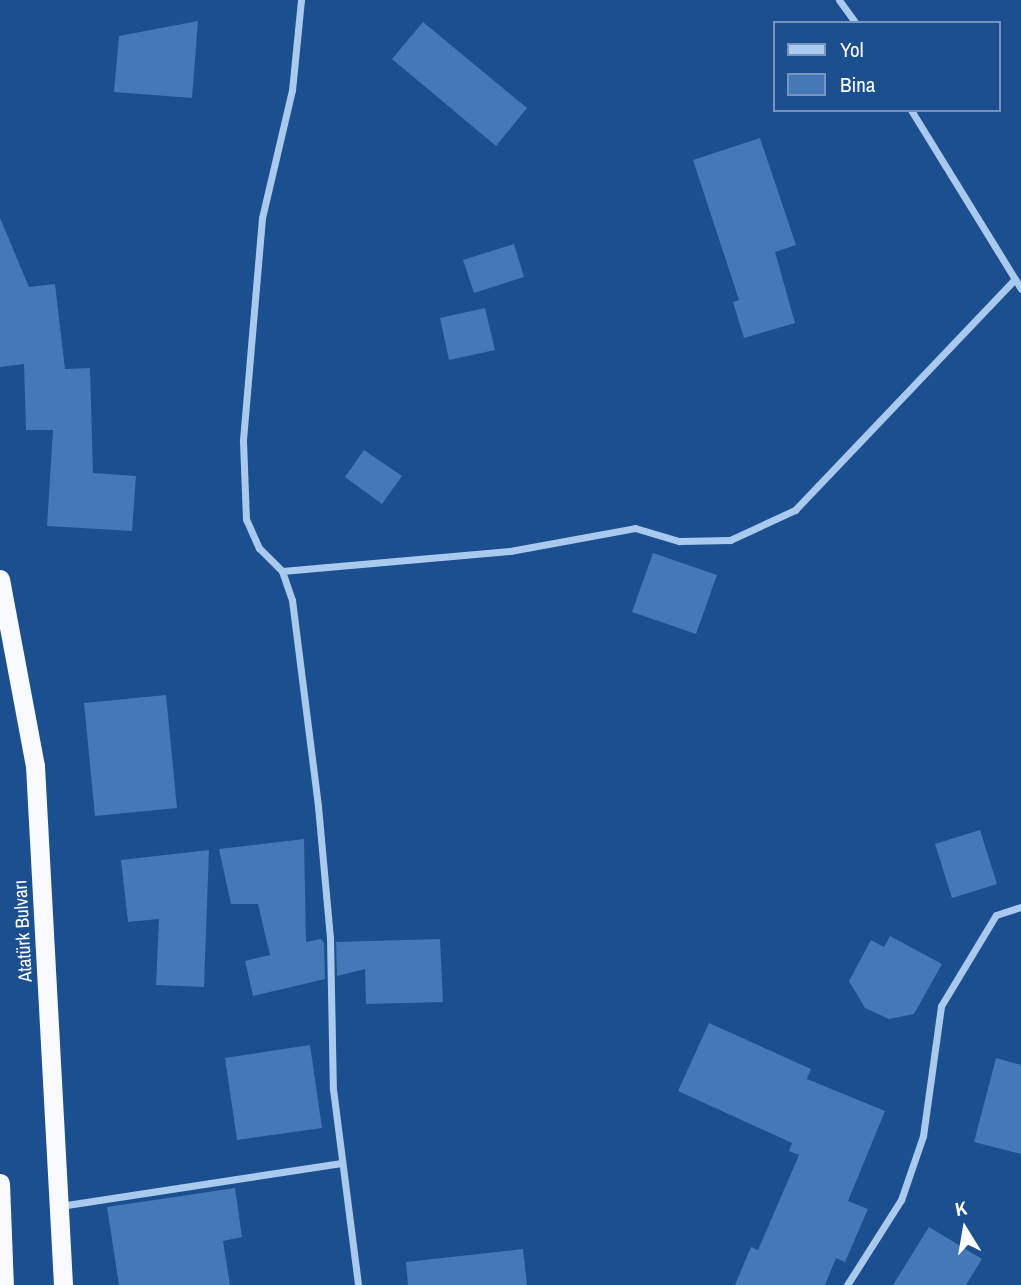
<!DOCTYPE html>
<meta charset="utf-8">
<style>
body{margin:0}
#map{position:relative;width:1021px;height:1285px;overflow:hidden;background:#1b4f8f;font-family:"Archivo Narrow",sans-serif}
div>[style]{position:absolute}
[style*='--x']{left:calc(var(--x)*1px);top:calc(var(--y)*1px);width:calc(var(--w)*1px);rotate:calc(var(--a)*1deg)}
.building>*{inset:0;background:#4478b7}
.minor>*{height:7px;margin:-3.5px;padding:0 3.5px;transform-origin:3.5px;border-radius:3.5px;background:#a9c9ee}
.trunk>*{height:19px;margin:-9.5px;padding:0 9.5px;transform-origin:9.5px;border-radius:9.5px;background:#f8faff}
span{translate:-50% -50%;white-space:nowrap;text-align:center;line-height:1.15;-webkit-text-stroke:6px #1b4f8f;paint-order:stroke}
.street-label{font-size:19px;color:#fff}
.legend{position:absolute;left:773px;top:21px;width:228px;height:91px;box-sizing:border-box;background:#1b4f8f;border:2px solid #7695bc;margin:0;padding:9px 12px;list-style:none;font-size:21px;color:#fff}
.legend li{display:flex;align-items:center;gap:14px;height:35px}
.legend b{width:35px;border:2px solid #7695bc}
.north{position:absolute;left:930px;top:1194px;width:70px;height:70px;-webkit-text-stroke:5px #1b4f8f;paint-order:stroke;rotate:349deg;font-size:19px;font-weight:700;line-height:28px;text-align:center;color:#fff}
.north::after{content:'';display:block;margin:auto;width:24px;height:32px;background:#fff;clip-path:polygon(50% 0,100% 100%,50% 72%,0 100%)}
</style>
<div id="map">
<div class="building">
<i style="clip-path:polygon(198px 21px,192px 98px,114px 92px,119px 36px)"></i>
<i style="clip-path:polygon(423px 22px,527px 108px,496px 146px,392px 59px)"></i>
<i style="clip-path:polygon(760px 138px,796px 245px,775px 252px,795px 323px,744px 338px,733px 302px,739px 300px,693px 160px)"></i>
<i style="clip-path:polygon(0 218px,29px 287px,55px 284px,65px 369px,90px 368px,93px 473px,136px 476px,132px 531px,47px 526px,53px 430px,26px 430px,24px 364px,0 367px)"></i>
<i style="clip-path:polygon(514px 244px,524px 277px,474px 293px,463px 260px)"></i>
<i style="clip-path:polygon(485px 308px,495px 350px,449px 360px,440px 318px)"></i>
<i style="clip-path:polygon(364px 450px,402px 476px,382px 504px,345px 477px)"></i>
<i style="clip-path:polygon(653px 553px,717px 575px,696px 634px,632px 612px)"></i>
<i style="clip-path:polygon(166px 695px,177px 808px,95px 816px,84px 703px)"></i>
<i style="clip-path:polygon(980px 830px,997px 884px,952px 898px,935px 844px)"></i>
<i style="clip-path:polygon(304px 839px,306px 942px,321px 939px,324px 943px,325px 979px,253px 996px,245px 961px,270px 955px,258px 904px,231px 904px,219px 849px)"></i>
<i style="clip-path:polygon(209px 850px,204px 987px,156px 985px,159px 919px,128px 922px,121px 860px)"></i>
<i style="clip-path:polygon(890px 936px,942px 964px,914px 1014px,889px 1019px,865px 1008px,849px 981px,871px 940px,884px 947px)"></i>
<i style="clip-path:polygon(440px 939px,443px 1002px,366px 1004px,365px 969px,337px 976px,336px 942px)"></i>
<i style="clip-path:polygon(709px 1023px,811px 1069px,807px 1079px,885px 1111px,848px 1201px,868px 1209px,845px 1262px,836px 1258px,825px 1285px,735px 1285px,751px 1247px,758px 1250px,799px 1155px,789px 1151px,792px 1143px,678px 1091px)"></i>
<i style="clip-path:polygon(310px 1045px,322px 1128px,237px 1140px,225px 1058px)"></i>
<i style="clip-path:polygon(996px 1058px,1021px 1065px,1021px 1154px,974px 1142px)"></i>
<i style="clip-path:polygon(235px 1188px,242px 1237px,223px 1241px,230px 1285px,119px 1285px,107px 1207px)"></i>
<i style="clip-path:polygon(929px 1227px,982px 1259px,966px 1285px,893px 1285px)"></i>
<i style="clip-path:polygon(523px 1249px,527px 1285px,408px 1285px,406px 1262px)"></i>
</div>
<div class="minor">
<i style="--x:301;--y:0;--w:90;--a:95.7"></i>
<i style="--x:292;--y:90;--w:131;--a:103.2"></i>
<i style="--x:262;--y:218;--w:224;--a:94.9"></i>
<i style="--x:243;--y:441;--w:78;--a:87.8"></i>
<i style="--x:246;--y:519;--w:32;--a:66"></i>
<i style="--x:259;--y:548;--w:33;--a:45"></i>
<i style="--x:282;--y:571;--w:31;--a:71"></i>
<i style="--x:292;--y:600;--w:208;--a:82.8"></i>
<i style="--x:318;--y:806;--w:133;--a:84.8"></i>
<i style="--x:330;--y:938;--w:151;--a:88.9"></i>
<i style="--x:333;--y:1089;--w:198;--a:82.7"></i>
<i style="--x:839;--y:0;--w:29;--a:54"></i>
<i style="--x:911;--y:110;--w:210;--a:58.4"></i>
<i style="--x:282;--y:571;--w:229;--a:-5"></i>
<i style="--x:510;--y:551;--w:127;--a:-10.4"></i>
<i style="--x:635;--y:528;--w:46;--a:16.5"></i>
<i style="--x:679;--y:541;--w:51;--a:-1.1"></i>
<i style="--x:730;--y:540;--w:72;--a:-24.8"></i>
<i style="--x:795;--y:510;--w:319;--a:-46.4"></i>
<i style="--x:60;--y:1206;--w:283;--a:-8.7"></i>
<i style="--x:847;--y:1285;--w:101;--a:-57.6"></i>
<i style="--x:901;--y:1200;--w:68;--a:-71"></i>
<i style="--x:923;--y:1136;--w:131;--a:-82.1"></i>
<i style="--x:941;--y:1006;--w:106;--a:-58.9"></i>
<i style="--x:996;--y:915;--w:26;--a:-18"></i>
</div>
<div class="trunk">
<i style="--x:0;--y:579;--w:190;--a:79.4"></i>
<i style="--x:35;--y:766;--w:520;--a:86.91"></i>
<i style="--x:0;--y:1183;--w:102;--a:87.8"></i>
</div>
<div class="street-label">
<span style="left:23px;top:931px;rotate:-93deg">Atatürk Bulvarı</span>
</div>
<ul class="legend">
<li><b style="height:9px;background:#a9c9ee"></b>Yol</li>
<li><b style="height:19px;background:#4478b7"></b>Bina</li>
</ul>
<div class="north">K</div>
</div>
